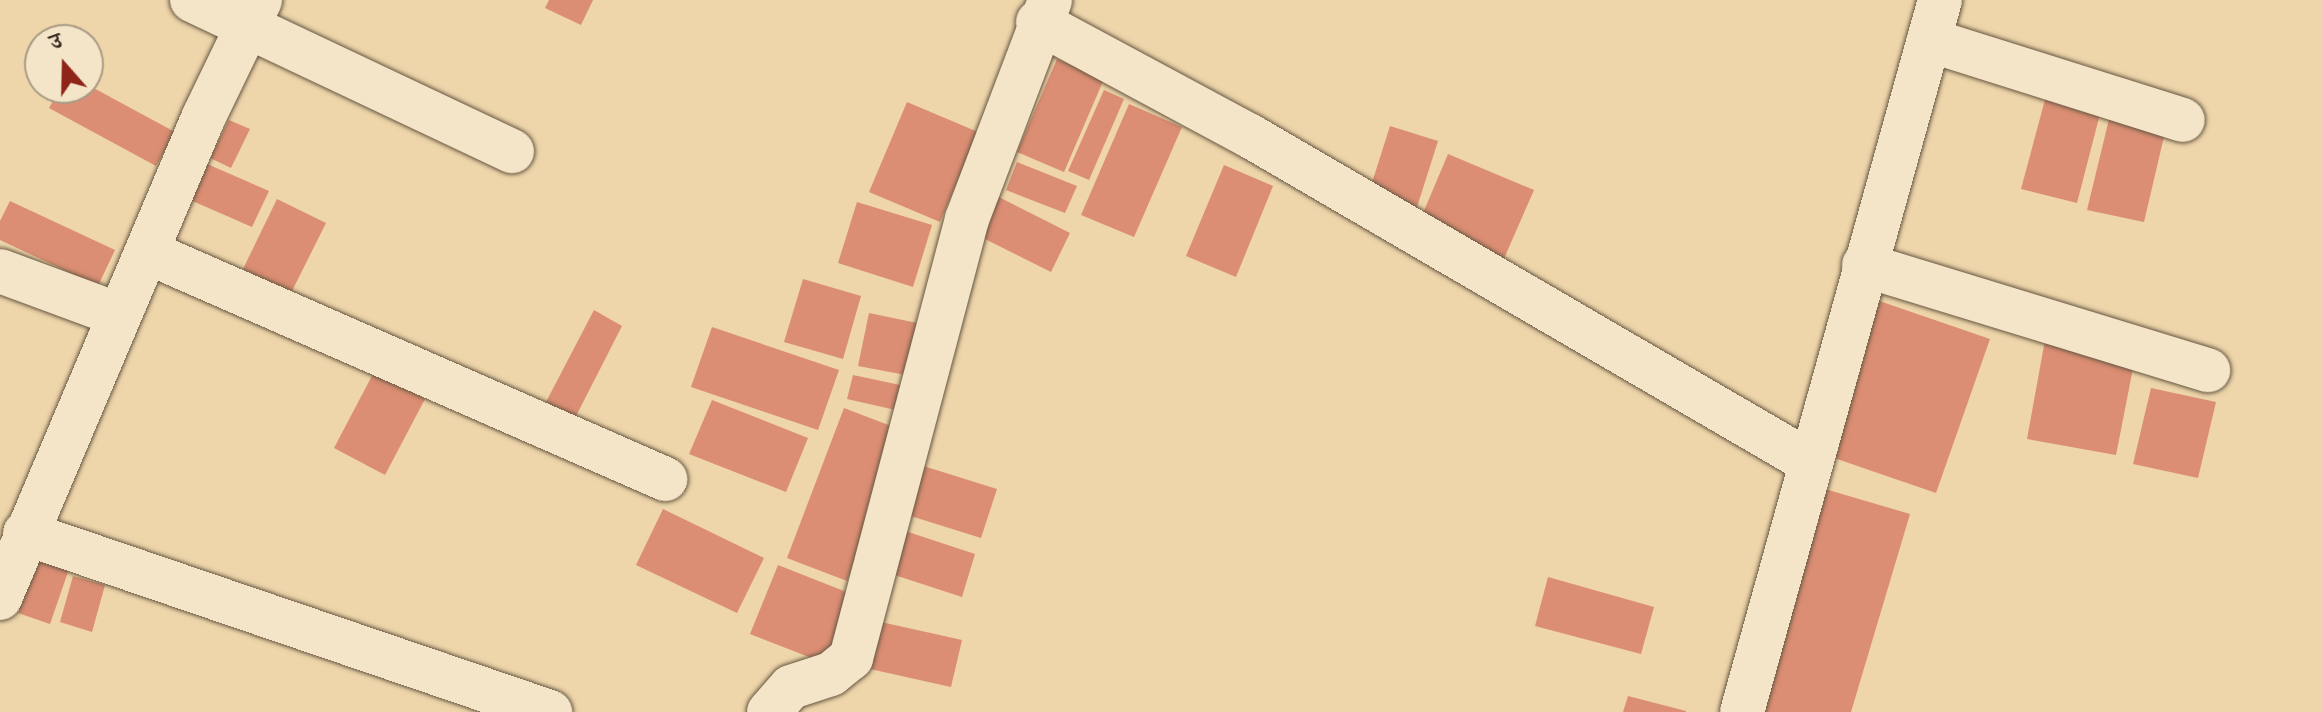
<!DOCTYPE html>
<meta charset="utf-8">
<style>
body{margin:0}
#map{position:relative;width:2322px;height:712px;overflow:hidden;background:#eed5aa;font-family:"Sorts Mill Goudy","Noto Serif Devanagari",serif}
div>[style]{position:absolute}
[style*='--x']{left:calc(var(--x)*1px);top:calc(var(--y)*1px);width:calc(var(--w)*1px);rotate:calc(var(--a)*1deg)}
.building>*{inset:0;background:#db8e73}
.roads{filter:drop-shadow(0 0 2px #665742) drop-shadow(0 0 2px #665742)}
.minor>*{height:44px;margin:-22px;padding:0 22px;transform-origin:22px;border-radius:22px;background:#f4e4c8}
span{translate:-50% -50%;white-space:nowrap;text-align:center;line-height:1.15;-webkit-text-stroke:8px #f4e4c8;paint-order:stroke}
.north{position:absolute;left:24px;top:24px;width:80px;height:80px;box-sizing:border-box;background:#f4e4c8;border:2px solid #a99b85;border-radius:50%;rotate:340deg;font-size:22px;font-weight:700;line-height:32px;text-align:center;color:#382d20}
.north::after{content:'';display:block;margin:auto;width:28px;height:36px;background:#8f2418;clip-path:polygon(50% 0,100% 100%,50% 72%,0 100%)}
</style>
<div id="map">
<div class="building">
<i style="clip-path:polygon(549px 0,593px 0,581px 25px,545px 8px)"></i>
<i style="clip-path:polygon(1057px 59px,1104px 79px,1064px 172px,1017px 152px)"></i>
<i style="clip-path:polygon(88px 85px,175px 132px,156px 166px,49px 108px,60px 88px)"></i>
<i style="clip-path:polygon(1104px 90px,1124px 99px,1089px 180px,1068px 171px)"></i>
<i style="clip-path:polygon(2046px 96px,2101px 110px,2077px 203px,2021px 189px)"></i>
<i style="clip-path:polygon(907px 102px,978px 132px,940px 222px,869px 192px)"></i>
<i style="clip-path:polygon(1129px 104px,1182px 127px,1134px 237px,1081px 215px)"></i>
<i style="clip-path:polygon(2110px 115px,2166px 128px,2144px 222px,2087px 210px)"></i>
<i style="clip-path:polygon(229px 120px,250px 129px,231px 168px,210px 158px)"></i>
<i style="clip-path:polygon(1390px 126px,1438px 141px,1411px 226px,1363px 211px)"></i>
<i style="clip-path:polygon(1448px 154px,1534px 190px,1492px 286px,1407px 251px)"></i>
<i style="clip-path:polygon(198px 160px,269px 191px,252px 227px,181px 196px)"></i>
<i style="clip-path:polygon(1017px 162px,1077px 186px,1065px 213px,1006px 190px)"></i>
<i style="clip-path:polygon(1224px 165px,1273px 186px,1236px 277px,1186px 256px)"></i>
<i style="clip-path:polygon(989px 192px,1070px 233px,1051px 272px,969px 231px)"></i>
<i style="clip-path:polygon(277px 199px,326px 223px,291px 293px,243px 269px)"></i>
<i style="clip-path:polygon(10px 201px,115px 250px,98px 286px,0 240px,0 221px)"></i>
<i style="clip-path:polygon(857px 202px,932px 225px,913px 287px,838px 263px)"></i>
<i style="clip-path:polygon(803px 279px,861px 296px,843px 359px,784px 342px)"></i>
<i style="clip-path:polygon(1862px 295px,1990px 339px,1936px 493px,1808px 449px)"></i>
<i style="clip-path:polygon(594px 310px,622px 326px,575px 418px,546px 402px)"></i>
<i style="clip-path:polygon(869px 313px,922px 324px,911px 376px,858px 366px)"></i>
<i style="clip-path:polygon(712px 327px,839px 370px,818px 430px,691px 387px)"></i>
<i style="clip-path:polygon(2045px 340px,2135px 358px,2116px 455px,2027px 439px)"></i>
<i style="clip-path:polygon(374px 372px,425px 399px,385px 475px,334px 448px)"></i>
<i style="clip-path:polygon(853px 375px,905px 386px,900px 411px,847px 399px)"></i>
<i style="clip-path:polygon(2151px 388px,2216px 402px,2198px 478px,2133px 464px)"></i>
<i style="clip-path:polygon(712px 400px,808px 438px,786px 492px,689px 454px)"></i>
<i style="clip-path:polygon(844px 408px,904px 431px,847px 581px,787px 558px)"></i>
<i style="clip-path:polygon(901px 459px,997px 489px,981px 538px,885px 508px)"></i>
<i style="clip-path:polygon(1825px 489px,1910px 514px,1851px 712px,1758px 712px)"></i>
<i style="clip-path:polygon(663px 509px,764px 558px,737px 613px,636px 565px)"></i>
<i style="clip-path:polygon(881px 523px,975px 554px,962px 597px,867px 566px)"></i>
<i style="clip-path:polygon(38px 558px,69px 569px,50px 624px,18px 613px)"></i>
<i style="clip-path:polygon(778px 565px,854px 595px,827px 664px,750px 634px)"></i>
<i style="clip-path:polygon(73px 576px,105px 585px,92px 632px,60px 622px)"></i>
<i style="clip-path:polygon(1548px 577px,1654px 607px,1641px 654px,1535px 626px)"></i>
<i style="clip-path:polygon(881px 622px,962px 640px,951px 687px,870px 669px)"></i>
<i style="clip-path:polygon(1628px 696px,1686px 711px,1686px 712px,1623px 712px)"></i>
</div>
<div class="roads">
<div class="minor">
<i style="--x:192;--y:0;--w:354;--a:25.3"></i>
<i style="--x:1038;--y:22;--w:241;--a:28.3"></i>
<i style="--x:1250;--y:136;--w:646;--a:30.22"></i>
<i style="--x:1929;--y:40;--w:266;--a:17.5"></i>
<i style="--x:147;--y:252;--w:566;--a:23.66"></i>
<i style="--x:1864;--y:265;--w:360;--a:17"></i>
<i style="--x:0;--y:271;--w:127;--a:20.3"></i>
<i style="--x:25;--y:533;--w:555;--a:18.83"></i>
<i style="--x:0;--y:598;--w:523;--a:-67.06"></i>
<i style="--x:204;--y:116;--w:129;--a:-64.2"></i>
<i style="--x:769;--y:712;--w:33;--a:-49"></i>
<i style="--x:791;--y:687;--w:42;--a:-18"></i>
<i style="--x:831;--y:674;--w:26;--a:-39"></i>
<i style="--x:851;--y:658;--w:454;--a:-75.2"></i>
<i style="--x:967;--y:219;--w:234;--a:-69.2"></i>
<i style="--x:1742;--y:712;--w:739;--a:-74.46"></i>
</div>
</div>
<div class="north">उ</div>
</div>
